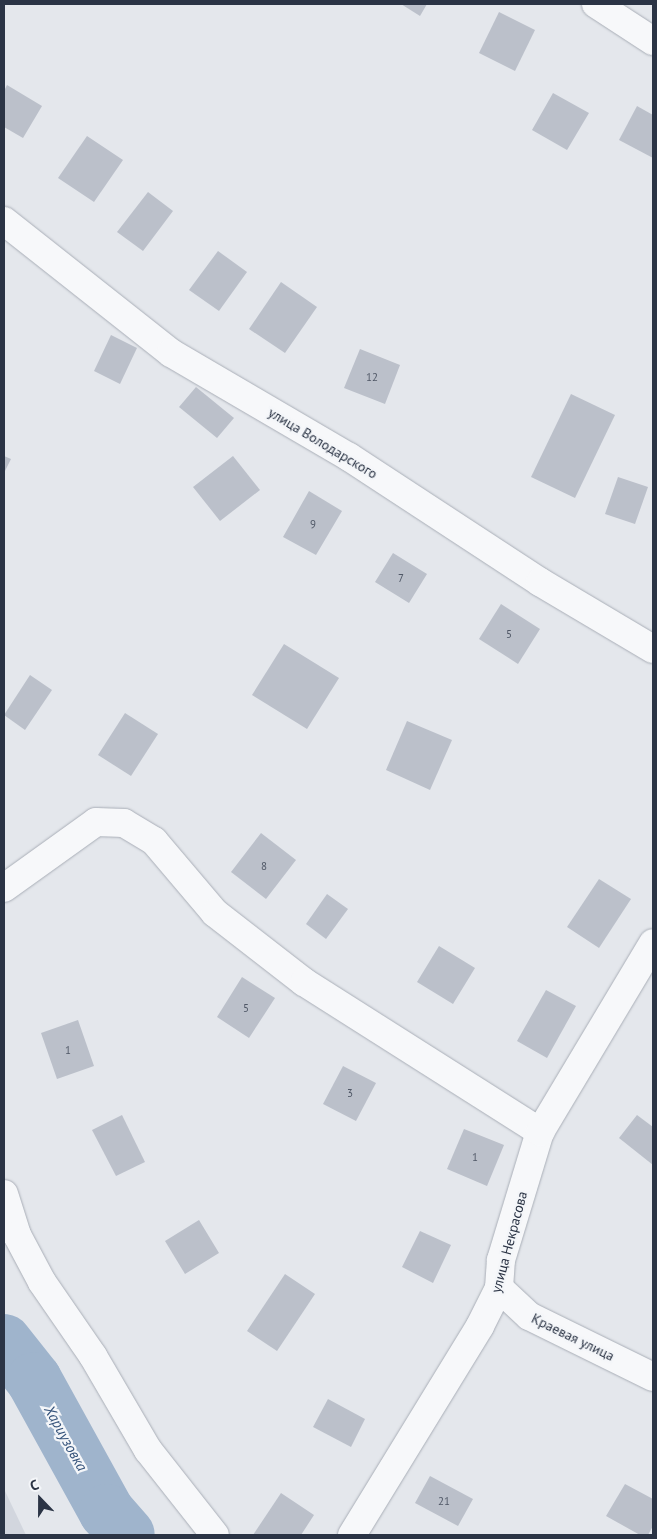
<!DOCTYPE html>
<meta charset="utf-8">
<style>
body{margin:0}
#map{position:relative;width:657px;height:1539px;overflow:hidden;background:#e4e7ec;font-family:"PT Sans",sans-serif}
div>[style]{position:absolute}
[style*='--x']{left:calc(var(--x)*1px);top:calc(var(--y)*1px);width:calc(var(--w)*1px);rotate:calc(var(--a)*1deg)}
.built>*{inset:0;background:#d2d6de}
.river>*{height:56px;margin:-28px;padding:0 28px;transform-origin:28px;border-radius:28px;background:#9fb4cc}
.building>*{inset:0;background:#bbc0ca}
.roads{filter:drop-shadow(0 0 1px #a9aeb7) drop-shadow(0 0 1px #a9aeb7)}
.street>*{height:28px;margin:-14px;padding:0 14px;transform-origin:14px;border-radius:14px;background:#f7f8fa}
span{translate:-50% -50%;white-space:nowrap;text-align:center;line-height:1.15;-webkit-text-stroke:4.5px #f4f6f9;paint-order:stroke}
.number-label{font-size:11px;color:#4f5766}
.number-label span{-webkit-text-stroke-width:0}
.street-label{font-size:14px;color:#2b3445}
.water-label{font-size:15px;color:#34527a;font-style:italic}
.frame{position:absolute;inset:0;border:5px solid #2b3445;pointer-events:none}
.north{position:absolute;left:15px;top:1474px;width:50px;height:50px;-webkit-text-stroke:4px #f4f6f9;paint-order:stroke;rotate:338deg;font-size:14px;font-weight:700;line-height:20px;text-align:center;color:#2b3445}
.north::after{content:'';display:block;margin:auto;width:18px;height:22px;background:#2b3445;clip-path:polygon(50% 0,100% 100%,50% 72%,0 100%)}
</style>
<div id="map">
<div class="built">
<i style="clip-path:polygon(4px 1489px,26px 1535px,4px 1535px)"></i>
</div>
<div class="river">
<i style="--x:4;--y:1342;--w:48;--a:51.7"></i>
<i style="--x:34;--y:1380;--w:151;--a:61.1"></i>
<i style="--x:107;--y:1512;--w:30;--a:49"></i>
</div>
<div class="building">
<i style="clip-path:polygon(401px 4px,427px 4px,420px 16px)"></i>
<i style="clip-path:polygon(499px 12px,535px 30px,515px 71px,479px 53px)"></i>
<i style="clip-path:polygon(7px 85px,42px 106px,23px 138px,4px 127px,4px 91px)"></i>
<i style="clip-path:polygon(553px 93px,589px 113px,567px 150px,532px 130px)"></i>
<i style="clip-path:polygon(637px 106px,653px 115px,653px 158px,619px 140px)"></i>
<i style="clip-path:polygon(87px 136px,123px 160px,94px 202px,58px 178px)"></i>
<i style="clip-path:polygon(148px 192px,173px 211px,143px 251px,117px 232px)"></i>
<i style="clip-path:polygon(218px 251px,247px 272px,219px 311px,189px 290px)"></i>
<i style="clip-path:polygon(281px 282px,317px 307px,285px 353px,249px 329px)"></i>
<i style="clip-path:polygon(111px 335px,137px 348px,120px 384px,94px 371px)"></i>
<i style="clip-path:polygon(360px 349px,400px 365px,385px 404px,344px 388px)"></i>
<i style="clip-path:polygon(196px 387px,234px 418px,217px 438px,179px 407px)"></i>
<i style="clip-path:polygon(571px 394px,615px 415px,575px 498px,531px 477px)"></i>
<i style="clip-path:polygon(4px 456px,11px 459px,4px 473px)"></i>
<i style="clip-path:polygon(233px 456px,260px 490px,220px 521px,193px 487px)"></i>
<i style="clip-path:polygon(618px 477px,648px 487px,635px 524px,605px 514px)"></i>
<i style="clip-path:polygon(309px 491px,342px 511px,316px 555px,283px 537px)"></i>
<i style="clip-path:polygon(393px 553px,427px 574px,409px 603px,375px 582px)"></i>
<i style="clip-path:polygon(501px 604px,540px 629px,518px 664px,479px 639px)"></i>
<i style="clip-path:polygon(284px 644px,339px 678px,307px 729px,252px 695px)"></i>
<i style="clip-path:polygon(30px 675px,52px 690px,25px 730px,4px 715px)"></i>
<i style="clip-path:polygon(125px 713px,158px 734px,131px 776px,98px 755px)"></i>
<i style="clip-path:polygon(407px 721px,452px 740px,430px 790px,386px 770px)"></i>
<i style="clip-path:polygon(261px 833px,296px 860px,266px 899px,231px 872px)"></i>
<i style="clip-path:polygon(599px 879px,631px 899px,599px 948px,567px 927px)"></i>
<i style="clip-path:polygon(327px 894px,348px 909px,326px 939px,306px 924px)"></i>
<i style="clip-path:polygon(439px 946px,475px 968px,453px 1004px,417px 982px)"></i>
<i style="clip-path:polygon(242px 977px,275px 998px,249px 1038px,217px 1017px)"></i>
<i style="clip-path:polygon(546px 990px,576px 1006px,547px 1058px,517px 1041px)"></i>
<i style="clip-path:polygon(78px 1020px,94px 1066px,57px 1079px,41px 1033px)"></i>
<i style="clip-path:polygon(343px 1066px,376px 1083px,356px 1121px,323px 1104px)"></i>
<i style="clip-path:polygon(122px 1115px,145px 1162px,116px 1176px,92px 1130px)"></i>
<i style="clip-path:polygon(637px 1115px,653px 1127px,653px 1165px,619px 1138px)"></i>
<i style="clip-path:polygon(464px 1129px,504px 1145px,487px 1186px,447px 1169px)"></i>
<i style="clip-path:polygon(199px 1220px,219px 1253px,185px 1274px,165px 1241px)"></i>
<i style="clip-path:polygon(420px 1231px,451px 1245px,433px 1283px,402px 1267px)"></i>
<i style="clip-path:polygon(285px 1274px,315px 1294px,277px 1351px,247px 1331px)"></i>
<i style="clip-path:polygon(328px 1399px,365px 1419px,351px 1447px,313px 1427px)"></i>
<i style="clip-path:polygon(430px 1476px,473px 1499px,458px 1526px,415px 1503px)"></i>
<i style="clip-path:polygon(625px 1484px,653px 1499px,653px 1526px,648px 1535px,640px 1535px,606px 1516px)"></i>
<i style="clip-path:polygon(281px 1493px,314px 1515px,301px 1535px,253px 1535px)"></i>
</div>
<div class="roads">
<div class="street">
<i style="--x:596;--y:4;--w:68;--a:33"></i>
<i style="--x:4;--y:221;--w:213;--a:38.3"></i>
<i style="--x:171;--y:353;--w:206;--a:30.3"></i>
<i style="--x:349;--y:457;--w:228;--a:33.2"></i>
<i style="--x:540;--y:582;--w:131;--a:30.7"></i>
<i style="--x:4;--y:888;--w:113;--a:-35.7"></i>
<i style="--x:96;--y:822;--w:28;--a:2"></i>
<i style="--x:124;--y:823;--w:35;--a:31"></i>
<i style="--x:154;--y:841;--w:94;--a:49.7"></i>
<i style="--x:215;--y:913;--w:113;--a:37.8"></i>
<i style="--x:304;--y:982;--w:280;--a:32.4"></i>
<i style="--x:4;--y:1194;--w:43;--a:72.4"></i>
<i style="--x:17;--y:1235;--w:53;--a:62"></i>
<i style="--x:42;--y:1282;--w:90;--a:55.4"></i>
<i style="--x:93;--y:1356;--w:109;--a:59.7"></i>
<i style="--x:148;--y:1450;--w:108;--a:51.8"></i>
<i style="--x:499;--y:1288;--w:41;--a:43"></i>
<i style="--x:529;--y:1316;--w:138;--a:26.2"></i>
<i style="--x:352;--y:1535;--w:245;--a:-58.5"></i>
<i style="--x:480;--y:1326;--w:42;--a:-63.4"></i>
<i style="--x:499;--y:1288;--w:28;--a:-86"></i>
<i style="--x:501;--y:1260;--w:134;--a:-73.1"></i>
<i style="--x:540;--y:1132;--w:220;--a:-59.1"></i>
</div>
</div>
<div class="number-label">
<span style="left:372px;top:377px">12</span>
<span style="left:313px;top:524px">9</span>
<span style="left:401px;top:578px">7</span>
<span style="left:509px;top:634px">5</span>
<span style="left:264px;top:866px">8</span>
<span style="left:246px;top:1008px">5</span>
<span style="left:68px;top:1050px">1</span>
<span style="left:350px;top:1093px">3</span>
<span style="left:475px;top:1157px">1</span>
<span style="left:444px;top:1501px">21</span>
</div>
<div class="street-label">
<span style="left:323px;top:443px;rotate:31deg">улица Володарского</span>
<span style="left:509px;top:1242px;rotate:-75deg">улица Некрасова</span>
<span style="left:573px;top:1337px;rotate:26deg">Краевая улица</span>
</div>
<div class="water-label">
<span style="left:66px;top:1438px;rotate:61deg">Хариузовка</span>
</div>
<div class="frame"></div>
<div class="north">С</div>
</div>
